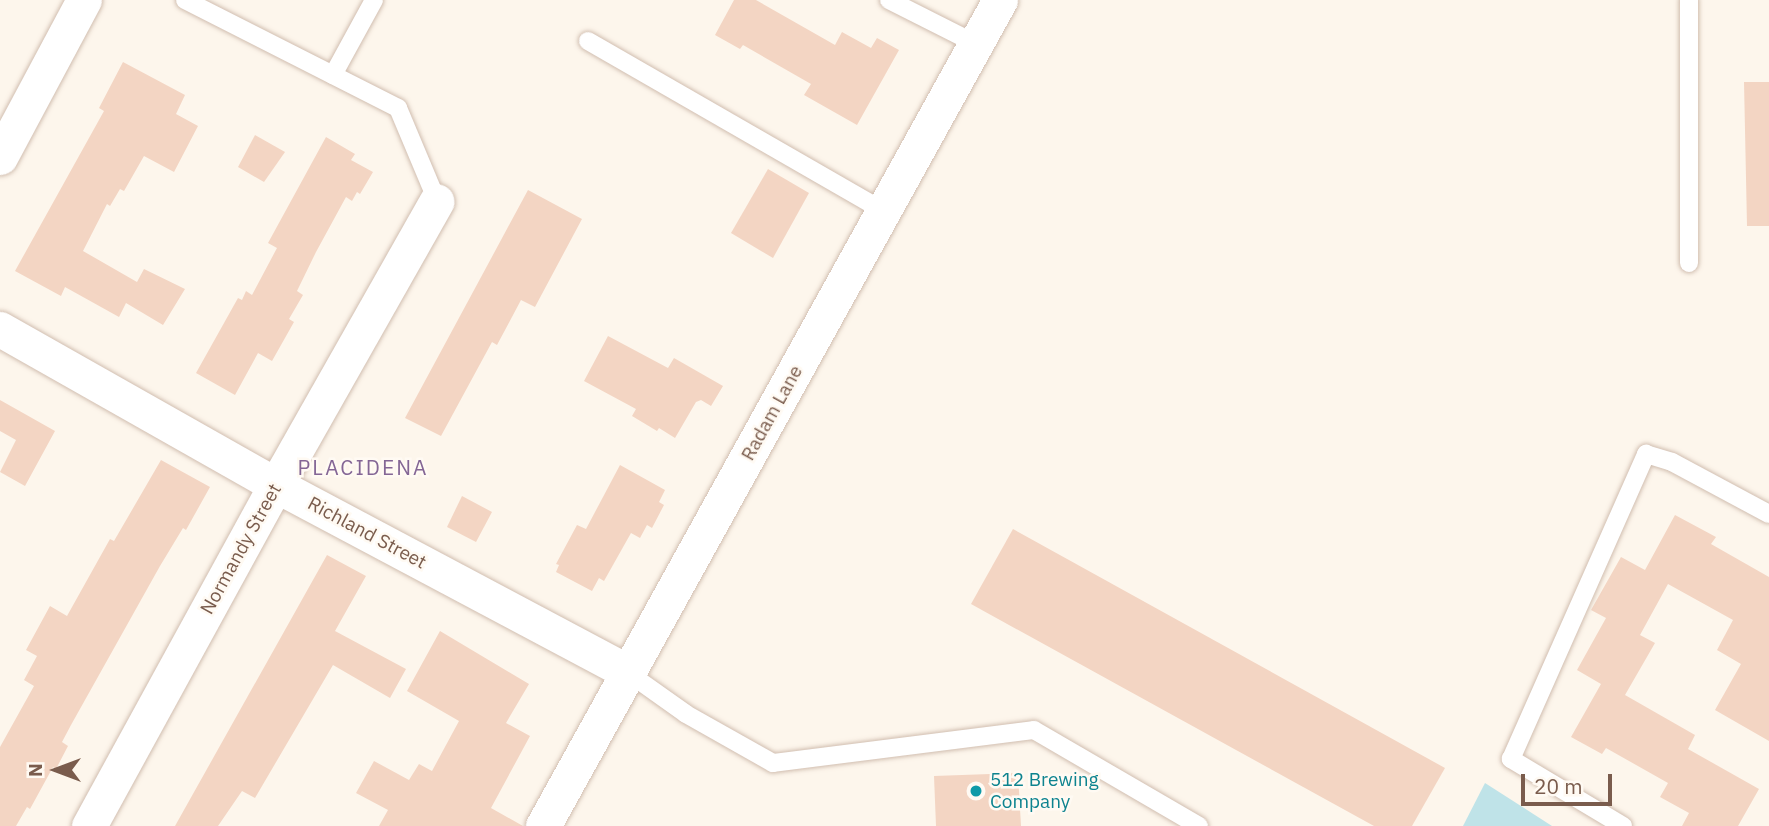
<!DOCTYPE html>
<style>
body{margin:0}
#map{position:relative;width:1769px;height:826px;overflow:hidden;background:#fdf6ec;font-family:"IBM Plex Sans",sans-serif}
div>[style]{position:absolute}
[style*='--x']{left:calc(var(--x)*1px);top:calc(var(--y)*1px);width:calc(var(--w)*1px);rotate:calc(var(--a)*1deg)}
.water>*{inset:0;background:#bfe3e8}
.building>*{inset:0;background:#f3d5c3}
.roads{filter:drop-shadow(0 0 2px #d1beb0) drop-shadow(0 0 2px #d1beb0)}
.lane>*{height:18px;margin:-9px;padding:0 9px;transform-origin:9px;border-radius:9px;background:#fff}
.street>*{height:35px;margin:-17.5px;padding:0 17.5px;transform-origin:17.5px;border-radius:17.5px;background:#fff}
.dots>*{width:19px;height:19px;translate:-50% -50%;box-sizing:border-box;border:4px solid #fffaf3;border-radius:50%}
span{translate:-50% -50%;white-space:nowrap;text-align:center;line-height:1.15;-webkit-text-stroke:5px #fffaf3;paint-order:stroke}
.street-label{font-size:19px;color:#7a5c4d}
.culture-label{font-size:19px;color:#0d838f}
.left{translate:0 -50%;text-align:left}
.neighbourhood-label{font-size:21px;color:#846695;letter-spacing:2px}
.north{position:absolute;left:21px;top:735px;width:70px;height:70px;-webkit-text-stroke:5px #fffaf3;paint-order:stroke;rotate:270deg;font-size:19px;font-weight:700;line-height:28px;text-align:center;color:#7a5c4d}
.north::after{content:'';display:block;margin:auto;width:24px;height:32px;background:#7a5c4d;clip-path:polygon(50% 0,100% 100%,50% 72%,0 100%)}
.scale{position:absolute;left:1521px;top:774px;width:91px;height:32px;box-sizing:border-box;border:4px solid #7a5c4d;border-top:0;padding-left:9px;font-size:21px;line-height:24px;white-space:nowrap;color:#7a5c4d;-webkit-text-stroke:5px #fffaf3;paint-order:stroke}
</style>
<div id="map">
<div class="water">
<i style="clip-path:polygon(1485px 783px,1552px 826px,1463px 826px)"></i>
</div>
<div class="building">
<i style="clip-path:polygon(734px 0,756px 0,835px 45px,842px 32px,871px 48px,877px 38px,899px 50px,857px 125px,804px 95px,811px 84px,743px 45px,740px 49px,715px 35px)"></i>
<i style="clip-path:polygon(123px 62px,185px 95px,176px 114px,198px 126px,174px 172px,144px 156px,124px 191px,120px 189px,110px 206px,107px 204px,83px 251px,137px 282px,144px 269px,185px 289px,163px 325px,126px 303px,119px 317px,65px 287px,61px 296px,15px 271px,104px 111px,99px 108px)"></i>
<i style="clip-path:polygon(1744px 82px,1769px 82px,1769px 226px,1747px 226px)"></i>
<i style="clip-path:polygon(255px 135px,285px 152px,264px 182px,238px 167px)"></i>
<i style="clip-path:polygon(326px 137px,355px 154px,351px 160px,373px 172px,360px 194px,357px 192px,352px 201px,346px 197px,316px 252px,297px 291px,303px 295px,289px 319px,294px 322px,272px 361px,258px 353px,235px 395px,196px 373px,238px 298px,242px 300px,246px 291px,252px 295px,277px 248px,268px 243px)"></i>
<i style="clip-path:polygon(768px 169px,809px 193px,773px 258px,731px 233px)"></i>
<i style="clip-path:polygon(528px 190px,582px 219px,535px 307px,521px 300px,497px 345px,492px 342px,441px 436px,405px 418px)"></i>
<i style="clip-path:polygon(608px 336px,668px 368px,674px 358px,723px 386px,711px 406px,701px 400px,696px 402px,675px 438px,659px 428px,657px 431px,632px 416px,636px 409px,584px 381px)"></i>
<i style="clip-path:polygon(0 400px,55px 431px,25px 486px,0 472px,16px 440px,0 431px)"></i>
<i style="clip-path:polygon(161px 460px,210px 487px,186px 530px,183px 528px,160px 566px,71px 725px,62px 742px,68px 746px,56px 769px,53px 767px,30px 809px,27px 807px,16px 826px,0 826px,0 747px,34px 686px,24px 680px,37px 656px,26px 650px,50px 606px,67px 616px,110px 539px,114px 541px)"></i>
<i style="clip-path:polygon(620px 465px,665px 490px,659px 502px,664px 505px,652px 528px,647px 525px,640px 538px,631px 533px,604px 581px,599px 578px,592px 591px,556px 572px,559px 565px,556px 564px,577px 525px,586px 529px)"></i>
<i style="clip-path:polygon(462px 496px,492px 512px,476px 542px,447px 527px)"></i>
<i style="clip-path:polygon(1675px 515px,1716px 537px,1711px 544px,1769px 577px,1769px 741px,1715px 710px,1741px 664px,1717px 650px,1733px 620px,1668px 584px,1640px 635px,1655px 643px,1625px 695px,1695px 735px,1688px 749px,1759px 789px,1738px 826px,1682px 826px,1689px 813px,1660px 797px,1668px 783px,1606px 748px,1602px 754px,1571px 737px,1601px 684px,1577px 670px,1606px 618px,1591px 610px,1621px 557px,1645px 570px)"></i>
<i style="clip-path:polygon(1013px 529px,1445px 768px,1412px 826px,1374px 826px,971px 604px)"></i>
<i style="clip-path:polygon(327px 555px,366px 576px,335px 631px,406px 669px,390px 698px,333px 665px,255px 798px,242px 791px,218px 826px,175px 826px)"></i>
<i style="clip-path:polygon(440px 631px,529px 684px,506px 723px,530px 736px,491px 808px,523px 826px,379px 826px,388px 810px,356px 793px,374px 761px,409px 780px,419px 764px,432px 771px,459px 721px,407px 691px)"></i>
<i style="clip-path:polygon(1018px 773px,1021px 826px,936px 826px,934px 776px)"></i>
</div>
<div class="roads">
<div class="lane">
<i style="--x:185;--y:0;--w:239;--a:26.9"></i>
<i style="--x:398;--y:108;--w:101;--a:67.2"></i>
<i style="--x:889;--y:0;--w:97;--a:26.8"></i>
<i style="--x:1689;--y:0;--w:263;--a:90"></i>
<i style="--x:588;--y:41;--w:343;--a:29.9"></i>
<i style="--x:333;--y:75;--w:85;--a:-61.3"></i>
<i style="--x:627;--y:672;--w:72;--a:35.4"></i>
<i style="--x:686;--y:714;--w:100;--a:29.4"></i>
<i style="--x:773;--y:763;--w:263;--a:-7.2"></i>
<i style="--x:1034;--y:730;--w:191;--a:30.2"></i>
<i style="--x:1623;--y:826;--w:131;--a:-149.1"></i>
<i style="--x:1511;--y:759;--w:334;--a:-66.1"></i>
<i style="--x:1646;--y:454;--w:27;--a:17"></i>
<i style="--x:1672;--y:462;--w:110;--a:28.2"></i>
</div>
<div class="street">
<i style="--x:0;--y:157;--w:178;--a:-61.9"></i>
<i style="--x:0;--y:329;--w:317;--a:29.5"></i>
<i style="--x:276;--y:485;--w:398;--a:28"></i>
<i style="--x:89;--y:826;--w:389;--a:-61.3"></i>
<i style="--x:276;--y:485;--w:326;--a:-60.5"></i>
<i style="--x:543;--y:826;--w:944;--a:-61.05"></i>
</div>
</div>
<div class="dots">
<i style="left:976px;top:791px;background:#0f9aa8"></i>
</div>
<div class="street-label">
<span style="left:772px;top:413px;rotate:-61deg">Radam Lane</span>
<span style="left:367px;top:533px;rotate:28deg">Richland Street</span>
<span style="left:241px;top:549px;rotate:-61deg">Normandy Street</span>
</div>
<div class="culture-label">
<span class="left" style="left:990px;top:791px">512 Brewing<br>Company</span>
</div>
<div class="neighbourhood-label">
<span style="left:363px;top:467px">PLACIDENA</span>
</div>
<div class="north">N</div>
<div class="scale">20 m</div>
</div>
